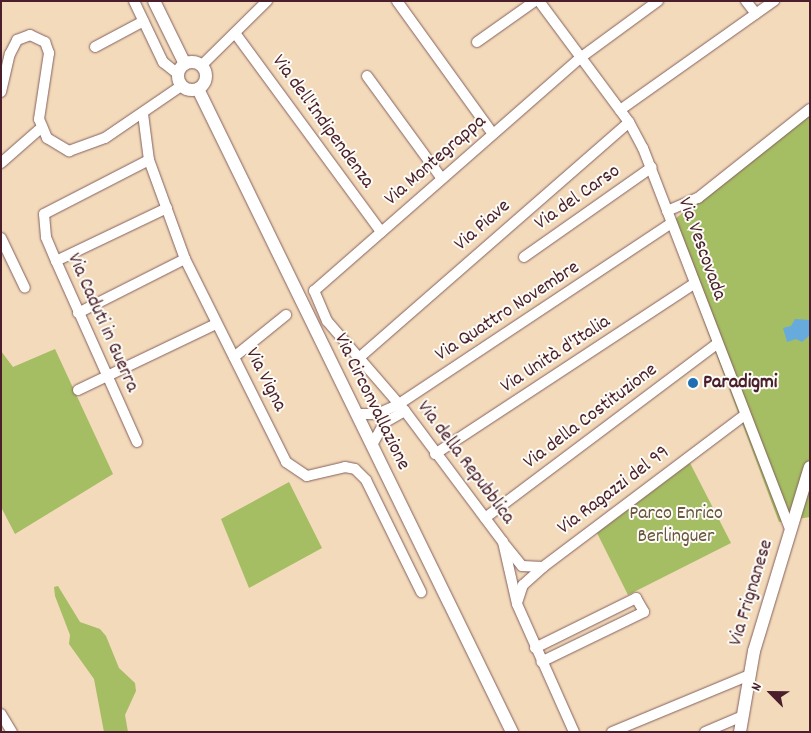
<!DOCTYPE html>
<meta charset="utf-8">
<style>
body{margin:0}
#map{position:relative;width:811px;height:733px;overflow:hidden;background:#f3dabb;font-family:Dekko,sans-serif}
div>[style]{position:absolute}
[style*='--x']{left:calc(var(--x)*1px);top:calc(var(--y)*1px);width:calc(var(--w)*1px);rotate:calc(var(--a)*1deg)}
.green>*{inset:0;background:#a5bd63}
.water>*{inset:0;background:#67abdc}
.roads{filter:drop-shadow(0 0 1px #85605d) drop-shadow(0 0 1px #85605d)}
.minor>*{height:10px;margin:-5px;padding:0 5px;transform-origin:5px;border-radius:5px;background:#fff}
.major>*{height:12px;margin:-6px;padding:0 6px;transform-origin:6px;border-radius:6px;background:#fff}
.major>.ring{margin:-6px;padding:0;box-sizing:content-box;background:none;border:12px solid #fff;border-radius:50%}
.dots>*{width:14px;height:14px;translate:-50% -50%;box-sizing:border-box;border:2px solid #fdfcf7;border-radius:50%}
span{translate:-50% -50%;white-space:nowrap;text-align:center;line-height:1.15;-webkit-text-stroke:4px #fdfcf7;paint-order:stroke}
.street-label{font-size:20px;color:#4a1f2b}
.poi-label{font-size:20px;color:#4a1f2b;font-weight:700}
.left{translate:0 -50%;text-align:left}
.park-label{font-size:20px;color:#6a563f}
.frame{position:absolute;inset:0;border:2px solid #4a1f2b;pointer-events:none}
.north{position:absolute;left:746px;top:668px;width:50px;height:50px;-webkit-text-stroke:4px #fdfcf7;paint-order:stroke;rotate:293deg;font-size:14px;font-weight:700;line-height:20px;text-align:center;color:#4a1f2b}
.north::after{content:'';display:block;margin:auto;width:18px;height:22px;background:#4a1f2b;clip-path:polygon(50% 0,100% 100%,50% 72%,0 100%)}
</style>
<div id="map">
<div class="green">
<i style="clip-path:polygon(810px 106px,810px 517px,779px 522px,668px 225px)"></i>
<i style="clip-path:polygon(55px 349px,113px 474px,15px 534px,1px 507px,1px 351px,13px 367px)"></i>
<i style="clip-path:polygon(690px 463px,731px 543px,628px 595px,597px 533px)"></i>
<i style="clip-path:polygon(289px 482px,322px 548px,249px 588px,221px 519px)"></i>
<i style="clip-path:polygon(58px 586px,80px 622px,100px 629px,106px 636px,119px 668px,135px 683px,136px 691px,125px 715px,128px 732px,104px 732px,94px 679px,69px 644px,70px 635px,55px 596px,54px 587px)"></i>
</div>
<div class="water">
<i style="clip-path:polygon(795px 319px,810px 320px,810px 335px,802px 342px,796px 339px,787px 342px,783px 328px,791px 326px)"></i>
</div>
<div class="roads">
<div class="minor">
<i style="--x:134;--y:1;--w:68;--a:64.6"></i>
<i style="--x:163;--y:62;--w:19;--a:39"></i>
<i style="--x:397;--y:1;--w:164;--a:54.2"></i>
<i style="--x:539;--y:1;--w:151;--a:53.4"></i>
<i style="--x:629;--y:122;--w:30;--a:62"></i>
<i style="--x:643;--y:148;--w:411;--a:68.9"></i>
<i style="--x:746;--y:1;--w:16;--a:52"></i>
<i style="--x:235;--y:33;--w:247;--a:53.7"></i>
<i style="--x:477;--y:42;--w:71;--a:-35.3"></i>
<i style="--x:95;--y:47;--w:55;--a:-28"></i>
<i style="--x:201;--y:66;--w:93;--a:-44.6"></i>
<i style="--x:367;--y:76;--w:127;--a:53.9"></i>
<i style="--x:1;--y:92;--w:39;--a:-77"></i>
<i style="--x:10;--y:54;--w:16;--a:-63"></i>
<i style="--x:17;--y:40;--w:14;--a:-21"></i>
<i style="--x:30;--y:35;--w:17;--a:25"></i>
<i style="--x:45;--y:42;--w:12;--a:70"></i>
<i style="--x:49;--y:53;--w:67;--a:98.6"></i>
<i style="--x:39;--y:119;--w:21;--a:67"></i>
<i style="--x:47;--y:138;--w:26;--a:31"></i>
<i style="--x:69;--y:151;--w:38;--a:-20"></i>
<i style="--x:105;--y:138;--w:92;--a:-34.4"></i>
<i style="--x:620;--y:110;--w:189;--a:-35.3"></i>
<i style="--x:143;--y:114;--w:46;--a:82.6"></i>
<i style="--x:149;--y:160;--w:105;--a:70"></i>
<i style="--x:185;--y:259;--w:227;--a:63.5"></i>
<i style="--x:286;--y:462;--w:25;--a:34"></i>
<i style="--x:307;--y:476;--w:39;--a:-13"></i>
<i style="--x:345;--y:467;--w:10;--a:11"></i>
<i style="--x:355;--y:469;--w:16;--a:45"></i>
<i style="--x:366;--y:480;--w:125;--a:63.8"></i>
<i style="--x:1;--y:163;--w:55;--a:-41.3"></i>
<i style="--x:667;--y:211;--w:34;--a:-23"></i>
<i style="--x:698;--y:198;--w:143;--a:-38.5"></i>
<i style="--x:1;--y:238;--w:55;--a:64.4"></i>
<i style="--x:524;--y:257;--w:156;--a:-35.1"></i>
<i style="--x:56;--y:261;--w:123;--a:-25.5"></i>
<i style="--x:78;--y:313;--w:120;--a:-26.8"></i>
<i style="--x:234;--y:357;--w:67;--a:-38.9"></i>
<i style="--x:360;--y:357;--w:357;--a:-41.1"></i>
<i style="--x:78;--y:390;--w:153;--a:-25.6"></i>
<i style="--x:357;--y:414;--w:20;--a:0"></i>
<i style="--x:377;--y:414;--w:24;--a:-24"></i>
<i style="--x:399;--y:404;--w:327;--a:-33.6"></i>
<i style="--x:137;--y:442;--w:198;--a:-114.1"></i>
<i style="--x:56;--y:261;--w:26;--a:-113"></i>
<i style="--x:46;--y:237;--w:23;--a:-95"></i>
<i style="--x:44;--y:214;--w:118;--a:-27.2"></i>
<i style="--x:372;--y:445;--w:25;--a:-61"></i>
<i style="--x:384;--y:423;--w:24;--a:-30"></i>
<i style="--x:435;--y:454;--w:310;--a:-33.3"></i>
<i style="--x:485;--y:518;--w:291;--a:-36.9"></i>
<i style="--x:505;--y:545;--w:27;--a:51"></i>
<i style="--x:522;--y:566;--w:21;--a:3"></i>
<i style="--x:517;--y:603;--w:19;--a:-72"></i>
<i style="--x:523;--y:585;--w:27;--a:-42"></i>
<i style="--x:543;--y:567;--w:253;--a:-37"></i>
<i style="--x:535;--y:648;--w:113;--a:-26.3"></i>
<i style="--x:636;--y:598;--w:16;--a:60"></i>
<i style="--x:644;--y:612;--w:114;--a:154.1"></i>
<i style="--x:1;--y:714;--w:21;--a:59"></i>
<i style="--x:574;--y:732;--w:140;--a:-114"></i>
<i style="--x:517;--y:604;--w:64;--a:-102.7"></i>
<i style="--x:503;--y:542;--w:164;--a:-126.8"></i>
<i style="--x:405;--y:411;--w:119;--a:-130.9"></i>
<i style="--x:327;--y:321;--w:33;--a:-113"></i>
<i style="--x:314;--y:291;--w:354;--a:-41.2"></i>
<i style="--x:580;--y:58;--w:97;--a:-36.2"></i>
<i style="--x:612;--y:732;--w:146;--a:-22.5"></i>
<i style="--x:705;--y:732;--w:39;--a:-23"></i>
</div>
<div class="major">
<i style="--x:154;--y:1;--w:70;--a:63.8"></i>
<i class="ring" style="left:178px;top:62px;width:16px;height:16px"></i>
<i style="--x:198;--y:89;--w:716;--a:63.97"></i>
<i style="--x:740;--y:732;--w:82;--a:-80.2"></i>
<i style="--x:754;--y:651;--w:192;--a:-73.1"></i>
</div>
</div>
<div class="dots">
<i style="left:693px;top:383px;background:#1f6fb2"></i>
</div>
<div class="street-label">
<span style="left:322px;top:122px;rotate:54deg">Via dell'Indipendenza</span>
<span style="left:436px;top:161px;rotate:-41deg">Via Montegrappa</span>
<span style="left:578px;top:198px;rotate:-35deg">Via del Carso</span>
<span style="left:483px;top:226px;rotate:-41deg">Via Piave</span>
<span style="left:701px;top:249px;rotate:70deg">Via Vescovada</span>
<span style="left:508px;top:312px;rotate:-33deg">Via Quattro Novembre</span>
<span style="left:102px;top:323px;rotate:66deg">Via Caduti in Guerra</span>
<span style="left:556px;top:355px;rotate:-33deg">Via Unità d'Italia</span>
<span style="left:265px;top:380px;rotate:63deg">Via Vigna</span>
<span style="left:371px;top:402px;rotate:64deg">Via Circonvallazione</span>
<span style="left:591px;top:417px;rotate:-37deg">Via della Costituzione</span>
<span style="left:465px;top:463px;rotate:53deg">Via della Repubblica</span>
<span style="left:614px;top:491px;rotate:-37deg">Via Ragazzi del 99</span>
<span style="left:752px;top:593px;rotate:-73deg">Via Frignanese</span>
</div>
<div class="poi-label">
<span class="left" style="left:703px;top:383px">Paradigmi</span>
</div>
<div class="park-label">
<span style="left:676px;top:526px">Parco Enrico<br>Berlinguer</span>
</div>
<div class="frame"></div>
<div class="north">N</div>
</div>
